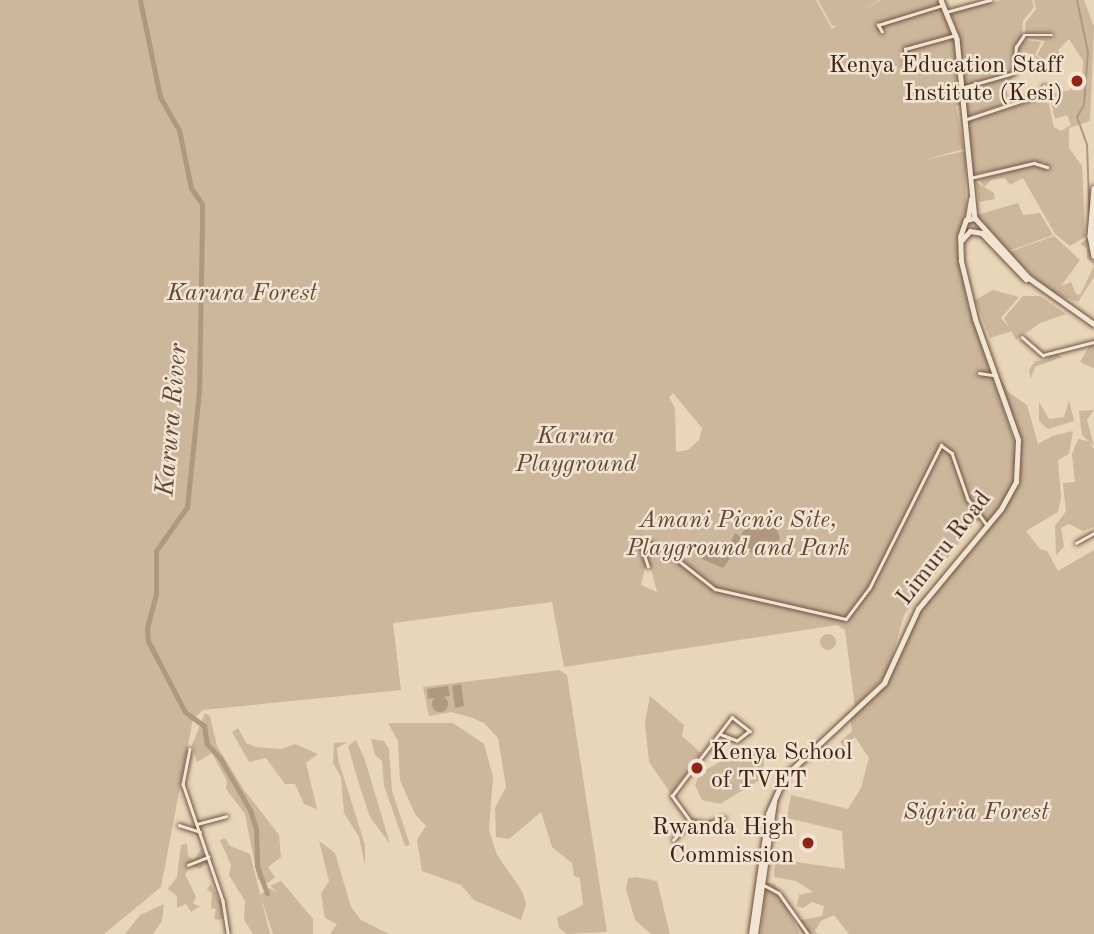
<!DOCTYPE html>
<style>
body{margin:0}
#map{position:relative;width:1094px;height:934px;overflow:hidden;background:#e9d5b9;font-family:"Old Standard TT",serif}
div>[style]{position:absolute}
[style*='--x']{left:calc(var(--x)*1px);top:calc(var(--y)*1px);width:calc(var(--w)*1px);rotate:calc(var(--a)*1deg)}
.green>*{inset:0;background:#ccb69c}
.round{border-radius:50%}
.water>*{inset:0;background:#b09880}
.stream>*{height:2px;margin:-1px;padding:0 1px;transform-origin:1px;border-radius:1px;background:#b09880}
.river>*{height:5px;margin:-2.5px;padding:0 2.5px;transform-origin:2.5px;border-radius:2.5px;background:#b09880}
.roads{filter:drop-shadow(0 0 2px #6b4e3b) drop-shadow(0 0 2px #6b4e3b)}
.minor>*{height:2.5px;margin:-1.25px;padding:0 1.25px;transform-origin:1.25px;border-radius:1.25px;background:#f1e4d2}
.secondary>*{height:4.5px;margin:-2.25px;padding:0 2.25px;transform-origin:2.25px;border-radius:2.25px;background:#f1e4d2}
.dots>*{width:19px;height:19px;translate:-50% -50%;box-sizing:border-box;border:4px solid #f1e4d2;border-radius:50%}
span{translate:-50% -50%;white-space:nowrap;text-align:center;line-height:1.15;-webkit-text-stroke:5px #f1e4d2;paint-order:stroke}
.poi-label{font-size:24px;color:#412111}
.right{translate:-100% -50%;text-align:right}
.left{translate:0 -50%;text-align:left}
.park-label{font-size:24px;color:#644634;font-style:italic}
.street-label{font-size:24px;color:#412111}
.water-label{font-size:26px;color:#624532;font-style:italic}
</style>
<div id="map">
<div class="green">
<i style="clip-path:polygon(evenodd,0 0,816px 0,832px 29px,837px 25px,832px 26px,818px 0,879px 0,864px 10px,881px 0,938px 0,954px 38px,929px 45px,954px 39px,960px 105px,956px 106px,964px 149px,923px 160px,965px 151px,966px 210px,957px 241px,968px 305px,1017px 450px,998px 374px,1008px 392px,1027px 405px,1038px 444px,1052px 436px,1073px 431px,1069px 454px,1058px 460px,1061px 498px,1058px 512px,1026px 531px,1040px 549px,1047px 551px,1058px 571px,1094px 550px,1094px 934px,849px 934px,834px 915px,821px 921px,815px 931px,818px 934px,803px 934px,796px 921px,822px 916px,824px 906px,812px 902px,803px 908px,797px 906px,799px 895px,813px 892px,796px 881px,774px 877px,775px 859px,845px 869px,842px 831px,787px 818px,791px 795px,848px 809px,861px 788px,869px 758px,855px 737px,844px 747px,840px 742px,852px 731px,850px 714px,889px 677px,910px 622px,989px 521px,982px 520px,975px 522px,904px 615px,887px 674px,855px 707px,845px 630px,837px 625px,564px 667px,552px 602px,393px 623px,401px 690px,203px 710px,193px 719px,161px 887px,104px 934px,0 934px,0 0,673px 393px,702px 428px,699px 440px,688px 450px,676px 452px,675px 408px,669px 397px,673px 393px,0 0,645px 568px,651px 569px,657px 592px,641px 585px,645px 568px)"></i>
<i style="clip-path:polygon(1001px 0,1032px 0,1034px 7px,1023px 21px,1021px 43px,1013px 51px,1017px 73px,1005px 86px,1011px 102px,965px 117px,963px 90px,970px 87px,963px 86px,959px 36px,951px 12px)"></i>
<i style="clip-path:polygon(1034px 0,1084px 0,1094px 27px,1090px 121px,1069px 128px,1069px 148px,1082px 166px,1085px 237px,1070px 246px,1055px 234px,1023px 178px,1010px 185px,1005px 178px,991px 180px,984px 187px,979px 179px,1034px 165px,1044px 169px,1045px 162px,973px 174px,966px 122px,1047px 96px,1054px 127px,1061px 131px,1071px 125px,1067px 115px,1055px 119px,1049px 94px,1070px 90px,1072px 78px,1076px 90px,1082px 86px,1083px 61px,1069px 39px,1058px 50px,1063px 59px,1060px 69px,1037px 55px,1045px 41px,1026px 38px,1025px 23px,1036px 9px)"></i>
<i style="clip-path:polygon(1024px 40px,1041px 42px,1035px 55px,1052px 66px,1039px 66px,1032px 54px,1017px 52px)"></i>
<i style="clip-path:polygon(976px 182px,994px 193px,995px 199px,979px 202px)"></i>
<i style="clip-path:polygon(1018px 203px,1023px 215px,1040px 213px,1053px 235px,1009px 251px,977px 215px)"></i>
<i style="clip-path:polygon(1054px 236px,1080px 260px,1061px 286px,1071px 282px,1076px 294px,1080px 295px,1094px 266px,1087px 258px,1087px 248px,1080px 244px,1087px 239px,1094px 252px,1094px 277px,1078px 302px,1049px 292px,1009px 252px)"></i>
<i style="clip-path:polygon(993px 290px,1019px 297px,1001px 318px,1012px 331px,990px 338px,975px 300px)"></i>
<i style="clip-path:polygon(1023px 296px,1040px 296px,1066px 314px,1040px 323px,1016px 340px,1004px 318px)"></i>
<i style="clip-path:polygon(1094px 338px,1094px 368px,1093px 368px,1080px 362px)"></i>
<i style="clip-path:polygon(1052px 350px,1062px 357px,1035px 367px,1031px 379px,1029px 370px,1035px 361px,1047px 360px)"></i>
<i style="clip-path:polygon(1069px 400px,1074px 421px,1048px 429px,1039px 421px,1039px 402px,1049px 419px,1064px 417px)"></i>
<i style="clip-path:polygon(1094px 410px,1087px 420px,1094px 446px,1082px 435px,1079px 411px)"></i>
<i style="clip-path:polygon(1078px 439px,1089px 441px,1094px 449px,1094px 527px,1083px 531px,1069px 524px,1061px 528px,1064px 547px,1056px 555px,1055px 526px,1066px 511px,1063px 483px,1075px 482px,1072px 454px)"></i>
<i class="round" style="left:820px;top:634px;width:16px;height:16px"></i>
<i style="clip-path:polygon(559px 670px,567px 675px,607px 932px,567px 934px,559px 928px,557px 918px,583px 905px,580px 878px,574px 876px,572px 863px,552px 847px,541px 812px,509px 839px,496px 837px,495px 808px,506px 787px,498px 738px,484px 723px,470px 717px,451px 712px,429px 716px,423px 687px)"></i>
<i style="clip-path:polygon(650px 696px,684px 725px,682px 736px,701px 753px,671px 794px,649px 762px,645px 723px)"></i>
<i style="clip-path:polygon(205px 713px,210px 716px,217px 746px,244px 790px,279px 835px,281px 857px,268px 867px,275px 877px,268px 883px,258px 880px,245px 814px,226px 789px,227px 781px,212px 753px,197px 762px,192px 745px)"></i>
<i style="clip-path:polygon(388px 723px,453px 723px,484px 744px,493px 777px,489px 830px,497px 855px,522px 891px,526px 904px,521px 920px,474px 900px,461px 885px,422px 871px,417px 840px,426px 826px,415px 814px,400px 780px,398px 741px)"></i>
<i style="clip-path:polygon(238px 728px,246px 743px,256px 747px,282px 749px,295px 744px,318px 754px,306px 763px,317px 809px,304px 804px,295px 784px,285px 784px,266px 758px,249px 762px,232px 732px)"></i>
<i style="clip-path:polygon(371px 739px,384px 741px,389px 749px,392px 791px,410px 845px,405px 846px,384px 785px,382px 761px,375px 755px)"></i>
<i style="clip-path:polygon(356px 740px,365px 760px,390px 844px,370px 817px,360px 787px,348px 746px)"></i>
<i style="clip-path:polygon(348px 742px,337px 748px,338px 759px,365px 845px,365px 866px,359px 837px,344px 813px,341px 777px,333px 763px,334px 743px)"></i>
<i style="clip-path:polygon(749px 746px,764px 758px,763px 778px,720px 804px,702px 800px,695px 785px,700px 773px)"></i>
<i style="clip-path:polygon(225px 838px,230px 846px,250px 854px,270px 934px,253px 934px,244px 920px,245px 901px,229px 875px,231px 865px,220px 840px)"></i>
<i style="clip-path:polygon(319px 841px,335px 853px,351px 907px,361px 920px,389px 934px,330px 934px,337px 924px,325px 918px,321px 894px,329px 881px)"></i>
<i style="clip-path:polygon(187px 844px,188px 856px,194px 860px,201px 849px,207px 863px,200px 869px,192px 866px,185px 874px,196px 897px,193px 904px,200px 906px,191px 912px,186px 904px,177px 908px,177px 896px,168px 889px,177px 877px,181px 845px)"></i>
<i style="clip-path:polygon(636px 877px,657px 881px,670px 934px,651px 934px,635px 920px,626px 889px,628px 878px)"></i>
<i style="clip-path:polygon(281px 881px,313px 919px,313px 934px,273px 934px,260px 895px,269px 888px,279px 893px,270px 886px)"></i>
<i style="clip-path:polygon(766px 882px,775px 884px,800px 934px,761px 934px)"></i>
<i style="clip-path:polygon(211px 884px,222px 906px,223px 918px,219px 920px,214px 919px,216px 909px,211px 908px,212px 893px,207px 889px)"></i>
<i style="clip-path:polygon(164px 904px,162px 921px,153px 934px,125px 934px,140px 915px)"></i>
</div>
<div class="water">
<i style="clip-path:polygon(753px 514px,776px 528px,780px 538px,771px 554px,764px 557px,738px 548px,723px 568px,702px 559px,716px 541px,731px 542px,735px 533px,740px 537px)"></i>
<i style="clip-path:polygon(461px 684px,464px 706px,455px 708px,452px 686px)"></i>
<i style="clip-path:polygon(448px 686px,450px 696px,428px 699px,427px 689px)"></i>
<i class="round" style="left:432px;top:696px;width:16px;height:16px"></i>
</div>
<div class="stream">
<i style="--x:1077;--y:0;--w:53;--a:78.1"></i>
<i style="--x:1088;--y:52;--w:53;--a:94.3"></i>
<i style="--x:1084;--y:105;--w:14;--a:120"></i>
<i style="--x:1077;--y:117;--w:30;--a:70"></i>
<i style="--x:1087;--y:145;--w:81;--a:87.9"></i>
</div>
<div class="river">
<i style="--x:140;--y:0;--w:99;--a:78.3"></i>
<i style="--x:160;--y:97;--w:38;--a:60"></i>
<i style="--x:179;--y:130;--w:59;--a:78.3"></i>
<i style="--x:191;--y:188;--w:19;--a:55"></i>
<i style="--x:202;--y:204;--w:19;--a:90"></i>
<i style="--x:202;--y:223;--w:168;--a:91"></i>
<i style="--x:199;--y:391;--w:117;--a:95.9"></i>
<i style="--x:187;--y:507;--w:54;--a:125.2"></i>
<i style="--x:156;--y:551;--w:43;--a:90"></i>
<i style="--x:156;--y:594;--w:35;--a:105"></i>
<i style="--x:147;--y:628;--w:13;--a:86"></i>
<i style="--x:148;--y:641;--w:80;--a:62.5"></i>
<i style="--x:185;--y:712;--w:24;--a:36"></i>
<i style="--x:204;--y:726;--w:18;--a:81"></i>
<i style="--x:207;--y:744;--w:19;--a:47"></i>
<i style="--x:220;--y:758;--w:60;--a:60"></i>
<i style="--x:250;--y:810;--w:20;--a:72"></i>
<i style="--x:256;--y:829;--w:37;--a:88"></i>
<i style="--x:257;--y:866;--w:29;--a:70"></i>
</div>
<div class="roads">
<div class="minor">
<i style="--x:946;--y:12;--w:46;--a:-15.3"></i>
<i style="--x:882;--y:32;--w:8;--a:-120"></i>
<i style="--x:878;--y:25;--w:68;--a:-17.1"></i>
<i style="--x:907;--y:66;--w:17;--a:-97"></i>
<i style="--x:905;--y:49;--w:53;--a:-15.4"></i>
<i style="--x:961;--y:88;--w:55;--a:-15.8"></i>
<i style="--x:1014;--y:73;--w:26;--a:-86"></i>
<i style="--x:1016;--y:47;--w:14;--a:-56"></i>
<i style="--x:1024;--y:35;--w:28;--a:0"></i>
<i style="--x:967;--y:119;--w:79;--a:-18.4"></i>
<i style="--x:1042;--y:94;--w:8;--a:-76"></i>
<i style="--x:970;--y:178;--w:66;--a:-13.2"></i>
<i style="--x:1034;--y:163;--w:14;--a:17"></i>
<i style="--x:1022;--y:337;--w:28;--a:41"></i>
<i style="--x:1043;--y:355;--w:53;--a:-14.3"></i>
<i style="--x:979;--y:373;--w:15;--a:8"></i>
<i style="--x:1076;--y:543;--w:21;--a:-29"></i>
<i style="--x:648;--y:567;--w:28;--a:-108"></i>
<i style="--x:639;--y:540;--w:27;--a:20"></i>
<i style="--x:664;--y:549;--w:65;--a:38.1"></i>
<i style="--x:715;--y:589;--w:134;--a:12.9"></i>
<i style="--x:846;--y:619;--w:38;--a:-53"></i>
<i style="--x:869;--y:589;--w:161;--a:-63.4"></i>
<i style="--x:941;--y:445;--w:14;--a:36"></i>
<i style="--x:952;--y:453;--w:49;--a:70.8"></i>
<i style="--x:968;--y:499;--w:32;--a:54"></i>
<i style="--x:190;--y:749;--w:36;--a:101"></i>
<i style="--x:183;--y:784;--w:124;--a:71.1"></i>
<i style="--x:223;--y:901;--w:33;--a:81"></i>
<i style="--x:690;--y:821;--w:31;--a:-126"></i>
<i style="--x:672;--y:796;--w:99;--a:-52.8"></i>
<i style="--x:732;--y:717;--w:23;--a:38"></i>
<i style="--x:750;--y:731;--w:16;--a:142"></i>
<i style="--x:737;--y:741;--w:17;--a:-159"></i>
<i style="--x:690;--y:821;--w:17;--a:10"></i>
<i style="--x:707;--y:824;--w:18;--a:-19"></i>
<i style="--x:197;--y:824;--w:30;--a:-15"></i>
<i style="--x:179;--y:825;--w:22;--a:18"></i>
<i style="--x:673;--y:840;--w:25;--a:-48"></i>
<i style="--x:188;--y:865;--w:22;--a:-22"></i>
<i style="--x:762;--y:884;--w:19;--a:28"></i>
<i style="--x:779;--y:893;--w:50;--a:54.7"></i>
</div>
<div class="secondary">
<i style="--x:941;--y:0;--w:42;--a:67.7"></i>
<i style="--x:957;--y:39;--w:180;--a:84.3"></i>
<i style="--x:1094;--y:188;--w:48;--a:94.8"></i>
<i style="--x:1090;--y:236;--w:20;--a:79"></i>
<i style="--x:968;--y:218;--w:19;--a:-81"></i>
<i style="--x:1094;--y:223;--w:19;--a:90"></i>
<i style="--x:961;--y:241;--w:13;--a:-48"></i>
<i style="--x:970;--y:231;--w:12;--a:9"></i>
<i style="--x:982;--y:233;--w:64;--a:46.3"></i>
<i style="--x:751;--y:934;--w:121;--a:-81.9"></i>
<i style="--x:768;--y:814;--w:42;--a:-65.9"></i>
<i style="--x:785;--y:776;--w:136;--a:-43.2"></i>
<i style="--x:884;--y:683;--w:81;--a:-65.3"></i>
<i style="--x:918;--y:609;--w:130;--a:-50.3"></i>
<i style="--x:1001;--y:509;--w:31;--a:-61"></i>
<i style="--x:1016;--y:482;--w:42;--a:-87.3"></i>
<i style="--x:1018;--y:440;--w:128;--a:-109.6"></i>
<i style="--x:975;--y:319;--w:60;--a:-103.6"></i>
<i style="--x:961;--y:261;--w:24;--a:-92"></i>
<i style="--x:960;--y:237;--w:18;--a:-71"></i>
<i style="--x:966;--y:220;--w:9;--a:-13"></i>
<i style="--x:975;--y:218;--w:81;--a:48"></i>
<i style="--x:1029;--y:278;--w:80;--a:35.3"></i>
<i style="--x:755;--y:934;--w:133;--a:-81.8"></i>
</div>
</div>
<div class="dots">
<i style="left:1077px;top:81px;background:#8f2418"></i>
<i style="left:697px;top:768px;background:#8f2418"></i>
<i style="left:808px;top:843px;background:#8f2418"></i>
</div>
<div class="poi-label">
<span class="right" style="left:1063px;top:81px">Kenya Education Staff<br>Institute (Kesi)</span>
<span class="left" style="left:711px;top:768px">Kenya School<br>of TVET</span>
<span class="right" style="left:794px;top:843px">Rwanda High<br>Commission</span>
</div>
<div class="park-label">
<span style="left:242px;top:295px">Karura Forest</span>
<span style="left:576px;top:452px">Karura<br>Playground</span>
<span style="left:738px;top:536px">Amani Picnic Site,<br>Playground and Park</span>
<span style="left:976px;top:814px">Sigiria Forest</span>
</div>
<div class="street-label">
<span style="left:945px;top:549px;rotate:-52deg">Limuru Road</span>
</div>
<div class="water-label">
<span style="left:173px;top:420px;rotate:-85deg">Karura River</span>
</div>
</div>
